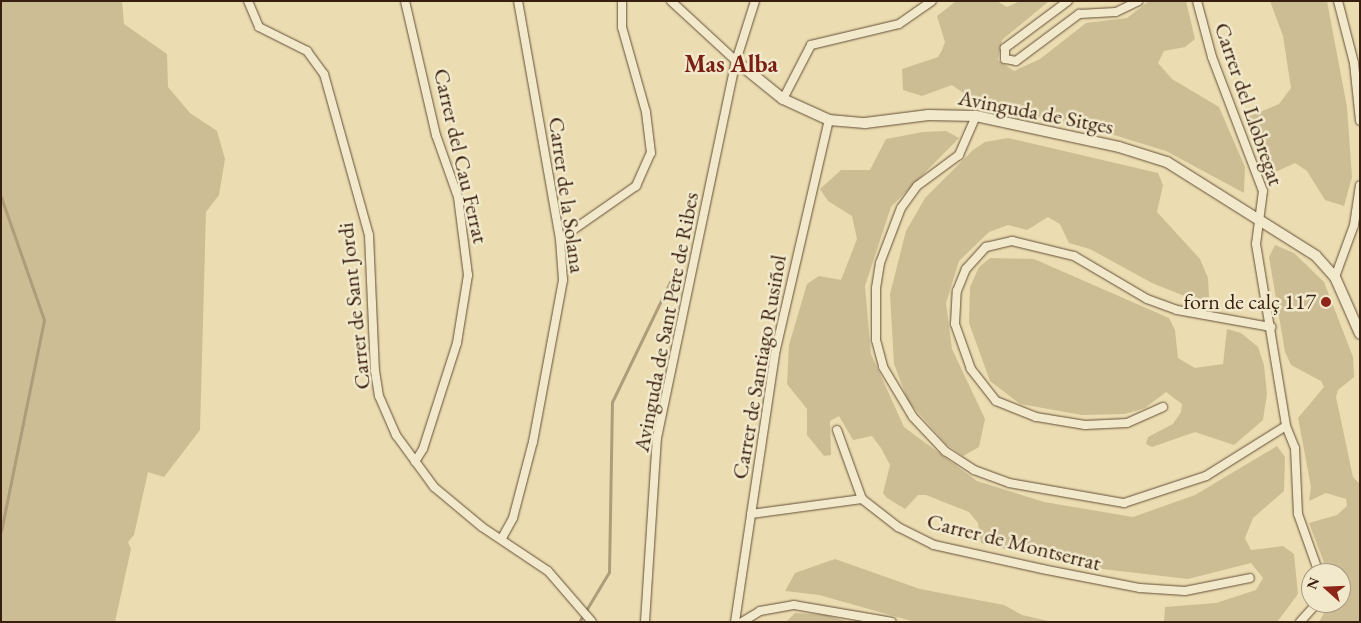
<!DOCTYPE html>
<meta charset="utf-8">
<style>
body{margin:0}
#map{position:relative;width:1361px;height:623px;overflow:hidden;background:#ebddb1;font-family:"EB Garamond",serif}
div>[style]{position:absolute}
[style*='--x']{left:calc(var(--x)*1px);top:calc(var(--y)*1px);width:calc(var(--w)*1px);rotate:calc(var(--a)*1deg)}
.green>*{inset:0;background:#ccbd95}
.stream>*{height:3px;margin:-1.5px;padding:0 1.5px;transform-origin:1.5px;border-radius:1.5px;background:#ae9c7a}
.roads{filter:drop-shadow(0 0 1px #644e37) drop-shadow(0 0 1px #644e37)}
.minor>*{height:8px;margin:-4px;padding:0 4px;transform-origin:4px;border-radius:4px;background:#f2e9cc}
.tertiary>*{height:10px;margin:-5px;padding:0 5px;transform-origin:5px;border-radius:5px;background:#f2e9cc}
.dots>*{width:14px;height:14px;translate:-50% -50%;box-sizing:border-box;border:2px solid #f2e9cc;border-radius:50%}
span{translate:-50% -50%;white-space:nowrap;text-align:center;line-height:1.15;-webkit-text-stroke:5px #f2e9cc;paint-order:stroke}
.street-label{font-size:22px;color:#371e0e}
.poi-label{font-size:22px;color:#371e0e}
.right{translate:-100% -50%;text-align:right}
.neighbourhood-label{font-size:24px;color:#7a1f14;font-weight:700}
.frame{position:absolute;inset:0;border:2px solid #371e0e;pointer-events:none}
.north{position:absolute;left:1301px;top:563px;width:50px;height:50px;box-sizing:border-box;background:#f2e9cc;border:1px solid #a79880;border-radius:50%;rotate:290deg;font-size:14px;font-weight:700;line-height:20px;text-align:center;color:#371e0e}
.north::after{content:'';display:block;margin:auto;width:18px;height:22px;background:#8f2418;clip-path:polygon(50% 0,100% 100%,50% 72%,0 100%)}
</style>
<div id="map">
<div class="green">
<i style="clip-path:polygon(1px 1px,122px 1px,124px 24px,167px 54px,168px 87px,190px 113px,217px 131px,225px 159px,219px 195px,206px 212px,200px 430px,164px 477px,148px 472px,134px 535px,128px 542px,131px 549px,115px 622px,1px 622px)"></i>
<i style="clip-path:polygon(956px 1px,997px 1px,1007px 7px,1020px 1px,1049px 1px,1002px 40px,998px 60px,1014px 71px,1040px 59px,1086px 23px,1127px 18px,1149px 1px,1186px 1px,1195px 39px,1185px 47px,1164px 51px,1158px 63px,1172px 79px,1219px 107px,1245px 167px,1244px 193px,1166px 151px,1104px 132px,982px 106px,952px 85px,922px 96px,903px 90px,902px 69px,938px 57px,942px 50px,945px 42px,937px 16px)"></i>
<i style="clip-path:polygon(1270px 1px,1327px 1px,1347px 107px,1352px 177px,1344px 206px,1325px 200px,1307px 171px,1295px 163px,1271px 174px,1266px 170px,1245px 118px,1279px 104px,1291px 88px,1283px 36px)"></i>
<i style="clip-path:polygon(923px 132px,946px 131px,959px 138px,891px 207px,865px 286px,871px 354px,904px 427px,977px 481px,1044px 502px,1133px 517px,1195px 495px,1277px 446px,1285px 457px,1284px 491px,1253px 518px,1245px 538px,1251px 550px,1283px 546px,1294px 554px,1298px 594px,1277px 622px,1164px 622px,1165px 607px,1216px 603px,1256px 590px,1263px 578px,1251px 563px,1188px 579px,1085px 567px,988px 545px,981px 543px,978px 523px,969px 512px,926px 495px,918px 495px,905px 509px,887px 498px,883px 493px,890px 465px,881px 448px,872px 436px,853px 440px,839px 416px,830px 421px,831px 455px,824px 456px,807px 435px,807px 409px,787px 384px,789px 345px,807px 284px,819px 276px,841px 280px,857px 239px,852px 216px,828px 201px,820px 189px,841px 170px,870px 170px,886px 139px)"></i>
<i style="clip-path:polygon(1008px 138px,1158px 173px,1163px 185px,1157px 212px,1200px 259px,1208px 278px,1209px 297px,1197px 301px,1152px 283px,1090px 249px,1069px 243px,1060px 224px,1048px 217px,1027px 230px,1008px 225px,989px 232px,959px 261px,946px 303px,952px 349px,985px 419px,979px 447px,963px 456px,946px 444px,908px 401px,894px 364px,890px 294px,906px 231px,925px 198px,973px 150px,985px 142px)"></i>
<i style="clip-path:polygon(1275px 245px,1294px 253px,1324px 282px,1353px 357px,1354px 377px,1338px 390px,1336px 397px,1353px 477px,1360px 484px,1360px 622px,1319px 622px,1330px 603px,1341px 603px,1341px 573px,1328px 573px,1309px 523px,1337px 515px,1347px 506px,1346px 499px,1326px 493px,1309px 501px,1311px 487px,1298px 418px,1324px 387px,1321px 381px,1291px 365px,1285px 352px,1269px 257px)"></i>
<i style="clip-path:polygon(990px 258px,1034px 259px,1169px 318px,1175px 330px,1178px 358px,1195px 368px,1223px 364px,1227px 329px,1241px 333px,1258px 347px,1264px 365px,1267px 394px,1263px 420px,1234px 445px,1195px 432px,1152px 447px,1146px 444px,1148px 437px,1173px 424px,1181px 412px,1182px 404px,1166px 392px,1145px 408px,1125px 414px,1082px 415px,1020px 404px,990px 381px,969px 323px,970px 287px,979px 267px)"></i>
<i style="clip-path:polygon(835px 559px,920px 589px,1004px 605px,1022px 615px,1053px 622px,915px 622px,819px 595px,785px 591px,795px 573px)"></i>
<i style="clip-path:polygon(795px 613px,826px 615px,849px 622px,786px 622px)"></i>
</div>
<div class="stream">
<i style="--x:1;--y:197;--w:130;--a:70.7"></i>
<i style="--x:44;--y:320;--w:215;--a:101.5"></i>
<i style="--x:579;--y:622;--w:58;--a:-59"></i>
<i style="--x:609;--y:572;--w:170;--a:-89"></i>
<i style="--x:612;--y:402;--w:140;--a:-64.2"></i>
</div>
<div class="roads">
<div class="minor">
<i style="--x:248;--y:1;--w:28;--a:67"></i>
<i style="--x:259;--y:27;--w:54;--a:26.6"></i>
<i style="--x:307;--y:51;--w:29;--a:54"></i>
<i style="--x:324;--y:74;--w:167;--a:74.4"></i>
<i style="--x:369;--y:235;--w:136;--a:87.5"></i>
<i style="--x:375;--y:371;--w:25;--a:81"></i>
<i style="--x:379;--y:396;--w:43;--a:66.4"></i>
<i style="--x:396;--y:435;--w:64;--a:53.8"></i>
<i style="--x:434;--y:487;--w:62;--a:39.8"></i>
<i style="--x:482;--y:527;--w:79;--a:33.7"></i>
<i style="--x:548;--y:571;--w:67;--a:49.2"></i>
<i style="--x:405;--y:1;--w:138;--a:77"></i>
<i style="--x:436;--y:135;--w:66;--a:70.5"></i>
<i style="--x:458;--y:197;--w:79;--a:82.7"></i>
<i style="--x:468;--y:275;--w:69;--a:99.2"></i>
<i style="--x:457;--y:343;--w:111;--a:107.8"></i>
<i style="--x:423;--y:449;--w:15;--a:122"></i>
<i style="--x:671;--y:1;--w:88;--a:42.7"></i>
<i style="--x:1068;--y:1;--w:79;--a:143.3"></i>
<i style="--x:1005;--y:48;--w:11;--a:90"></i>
<i style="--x:1005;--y:59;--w:11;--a:10"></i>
<i style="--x:1016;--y:61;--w:79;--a:-36.7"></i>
<i style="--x:1079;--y:14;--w:37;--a:-3"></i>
<i style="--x:1116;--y:12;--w:25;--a:-26"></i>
<i style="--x:1197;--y:1;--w:58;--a:75"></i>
<i style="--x:1212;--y:57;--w:143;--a:69.2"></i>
<i style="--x:1263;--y:191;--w:53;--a:97.5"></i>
<i style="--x:1256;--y:244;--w:184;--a:80.6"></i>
<i style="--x:1286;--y:426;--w:24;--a:68"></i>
<i style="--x:1295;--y:448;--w:66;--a:87.4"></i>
<i style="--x:1298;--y:514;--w:63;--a:70.4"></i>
<i style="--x:1338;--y:1;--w:64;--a:75.5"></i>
<i style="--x:1354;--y:63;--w:58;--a:84.1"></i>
<i style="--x:783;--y:99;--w:61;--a:-62.6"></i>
<i style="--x:811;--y:45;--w:90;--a:-13.4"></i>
<i style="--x:899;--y:24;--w:40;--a:-34.9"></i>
<i style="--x:976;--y:116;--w:43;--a:113.6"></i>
<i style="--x:959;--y:155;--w:52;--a:143.6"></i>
<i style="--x:917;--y:186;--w:27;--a:126"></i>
<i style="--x:901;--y:208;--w:59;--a:110.9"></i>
<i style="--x:880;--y:263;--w:25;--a:99"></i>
<i style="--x:876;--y:288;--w:52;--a:90"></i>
<i style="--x:876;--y:340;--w:28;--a:75"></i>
<i style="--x:883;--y:367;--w:58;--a:59"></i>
<i style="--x:913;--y:417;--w:47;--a:46.7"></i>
<i style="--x:945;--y:451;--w:35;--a:33"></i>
<i style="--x:974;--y:470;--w:37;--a:20"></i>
<i style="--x:1009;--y:483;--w:117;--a:9.9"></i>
<i style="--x:1124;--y:503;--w:86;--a:-18.2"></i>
<i style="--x:1206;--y:476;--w:94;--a:-32"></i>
<i style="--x:560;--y:239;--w:93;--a:-34.9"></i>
<i style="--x:636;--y:186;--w:36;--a:-66"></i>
<i style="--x:651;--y:153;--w:41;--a:-97"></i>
<i style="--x:646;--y:112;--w:88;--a:-105.8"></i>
<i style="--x:622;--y:27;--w:26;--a:-90"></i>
<i style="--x:1335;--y:277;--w:55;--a:-69.9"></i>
<i style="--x:1354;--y:225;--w:40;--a:-81.5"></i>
<i style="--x:1163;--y:407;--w:39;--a:156"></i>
<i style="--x:1127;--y:423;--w:42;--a:177.3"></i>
<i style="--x:1085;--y:425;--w:50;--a:-170.7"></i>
<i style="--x:1036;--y:417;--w:43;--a:-158.2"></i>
<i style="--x:996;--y:401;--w:41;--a:-128"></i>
<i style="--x:971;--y:369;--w:48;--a:-109.6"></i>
<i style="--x:955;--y:324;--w:33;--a:-87"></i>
<i style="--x:957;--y:291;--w:24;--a:-68"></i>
<i style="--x:966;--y:269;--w:30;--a:-48"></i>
<i style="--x:986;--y:247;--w:27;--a:-13"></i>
<i style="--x:1012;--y:241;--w:64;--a:13.6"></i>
<i style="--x:1074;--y:256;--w:85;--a:30.5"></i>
<i style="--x:1147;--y:299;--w:32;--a:20"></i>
<i style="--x:1177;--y:310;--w:96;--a:10.3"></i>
<i style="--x:837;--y:430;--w:73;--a:70.1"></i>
<i style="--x:751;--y:514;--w:112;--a:-7.7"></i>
<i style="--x:862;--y:499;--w:46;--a:37.9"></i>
<i style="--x:898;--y:527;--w:40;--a:26.6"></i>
<i style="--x:934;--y:545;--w:111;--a:12.5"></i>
<i style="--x:1042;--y:569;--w:100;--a:11"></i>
<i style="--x:1140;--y:588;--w:45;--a:3.8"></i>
<i style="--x:1185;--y:591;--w:66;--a:-11.3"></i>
<i style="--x:502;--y:538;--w:23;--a:-61"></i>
<i style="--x:513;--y:518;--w:79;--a:-75.3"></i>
<i style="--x:533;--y:442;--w:165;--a:-79.5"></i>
<i style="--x:563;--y:280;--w:41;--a:-94.2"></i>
<i style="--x:560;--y:239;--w:242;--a:-100"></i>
<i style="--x:645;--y:622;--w:184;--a:-86.3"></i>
<i style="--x:657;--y:438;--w:385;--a:-78.2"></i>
<i style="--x:736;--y:61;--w:63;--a:-72.4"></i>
<i style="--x:735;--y:622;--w:276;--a:-81.5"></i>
<i style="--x:776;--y:349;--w:235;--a:-77"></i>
<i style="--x:742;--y:622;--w:21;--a:-31"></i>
<i style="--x:760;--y:611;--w:35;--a:-10"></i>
<i style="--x:794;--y:605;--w:99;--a:9.8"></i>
<i style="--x:1300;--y:622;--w:25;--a:-48"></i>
</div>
<div class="tertiary">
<i style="--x:736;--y:61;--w:60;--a:39"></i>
<i style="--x:783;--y:99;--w:51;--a:24.5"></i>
<i style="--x:829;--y:120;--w:36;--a:5"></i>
<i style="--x:865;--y:123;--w:64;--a:-7.2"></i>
<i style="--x:928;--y:115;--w:48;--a:1.2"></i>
<i style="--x:976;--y:116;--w:146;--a:12.2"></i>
<i style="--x:1119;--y:147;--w:50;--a:17.4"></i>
<i style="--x:1167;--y:162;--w:176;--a:32.2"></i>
<i style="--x:1316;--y:256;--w:28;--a:48"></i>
<i style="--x:1335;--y:277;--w:62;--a:66.3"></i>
</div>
</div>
<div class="dots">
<i style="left:1326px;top:302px;background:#8f2418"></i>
</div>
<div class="street-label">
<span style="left:1249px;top:104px;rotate:71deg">Carrer del Llobregat</span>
<span style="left:1036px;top:112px;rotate:11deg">Avinguda de Sitges</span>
<span style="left:461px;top:156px;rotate:77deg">Carrer del Cau Ferrat</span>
<span style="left:567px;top:195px;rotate:82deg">Carrer de la Solana</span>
<span style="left:354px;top:306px;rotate:-96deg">Carrer de Sant Jordi</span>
<span style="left:666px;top:322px;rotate:-79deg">Avinguda de Sant Pere de Ribes</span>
<span style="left:759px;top:367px;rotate:-80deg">Carrer de Santiago Rusiñol</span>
<span style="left:1014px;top:542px;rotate:14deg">Carrer de Montserrat</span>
</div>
<div class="poi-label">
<span class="right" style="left:1316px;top:302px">forn de calç 117</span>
</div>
<div class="neighbourhood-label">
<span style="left:731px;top:64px">Mas Alba</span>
</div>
<div class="frame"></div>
<div class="north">N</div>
</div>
